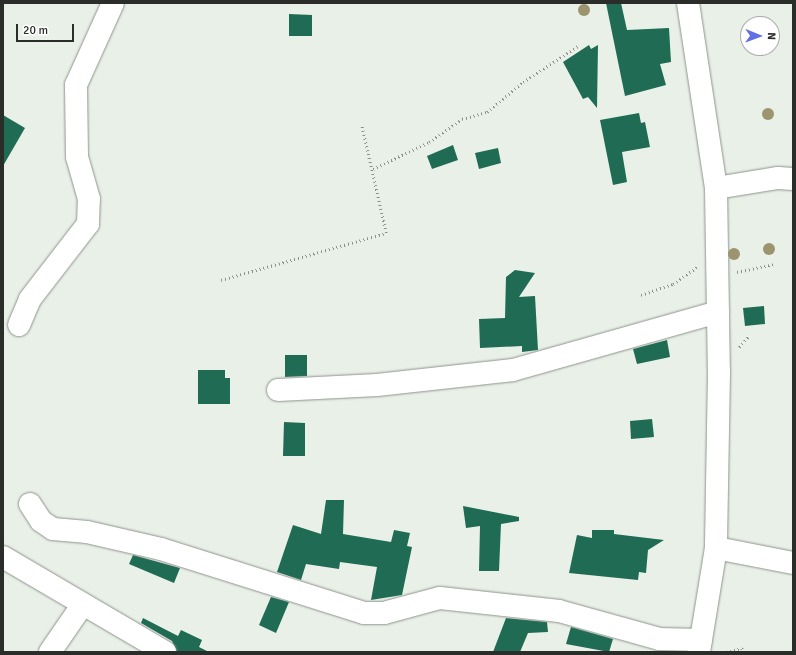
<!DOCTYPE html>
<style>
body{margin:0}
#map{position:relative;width:796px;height:655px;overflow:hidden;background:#e9f0e8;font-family:Signika,sans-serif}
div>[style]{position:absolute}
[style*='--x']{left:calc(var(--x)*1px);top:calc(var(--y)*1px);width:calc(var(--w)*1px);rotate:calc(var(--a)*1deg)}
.building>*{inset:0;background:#1f6b54}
.path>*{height:2.5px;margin-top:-1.25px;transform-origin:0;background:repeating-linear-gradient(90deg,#8c918c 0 1px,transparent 0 4px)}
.roads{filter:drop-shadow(0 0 1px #8e948d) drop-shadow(0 0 1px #8e948d)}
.street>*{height:22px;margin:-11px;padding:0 11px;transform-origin:11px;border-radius:11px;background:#fff}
.trees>*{width:12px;height:12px;margin:-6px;border-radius:50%;background:#9c946e}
span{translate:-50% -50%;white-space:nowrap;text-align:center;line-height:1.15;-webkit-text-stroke:4px #fff;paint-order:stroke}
.frame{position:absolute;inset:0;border:4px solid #2a2d2a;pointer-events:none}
.north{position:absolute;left:740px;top:16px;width:40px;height:40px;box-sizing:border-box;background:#fff;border:1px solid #aaabaa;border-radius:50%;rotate:91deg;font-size:11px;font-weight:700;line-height:16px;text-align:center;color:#2a2d2a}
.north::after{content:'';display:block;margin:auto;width:14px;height:18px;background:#626fe7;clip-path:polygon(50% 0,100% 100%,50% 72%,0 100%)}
.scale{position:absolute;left:16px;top:24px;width:58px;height:18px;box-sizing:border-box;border:2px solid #2a2d2a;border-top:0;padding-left:5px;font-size:12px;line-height:14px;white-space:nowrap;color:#2a2d2a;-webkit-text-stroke:3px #fff;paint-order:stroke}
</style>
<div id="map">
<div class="building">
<i style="clip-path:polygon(606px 3px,621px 3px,627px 30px,669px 28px,671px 62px,660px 64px,666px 85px,625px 96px)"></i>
<i style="clip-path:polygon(289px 14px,312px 15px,312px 36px,289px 36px)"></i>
<i style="clip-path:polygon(589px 45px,591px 49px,598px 45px,597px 108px,588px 97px,583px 99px,563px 62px)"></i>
<i style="clip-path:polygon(639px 113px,641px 123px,645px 122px,650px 147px,622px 152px,627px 182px,613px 185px,600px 120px)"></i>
<i style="clip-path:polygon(3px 115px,25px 128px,3px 166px)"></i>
<i style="clip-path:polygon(453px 145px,458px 160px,432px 169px,427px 156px)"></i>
<i style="clip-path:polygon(498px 148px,501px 163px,479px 169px,475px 153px)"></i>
<i style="clip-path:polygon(515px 270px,535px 273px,519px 297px,535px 296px,538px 350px,522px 352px,522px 346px,480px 348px,479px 319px,505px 318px,506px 277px)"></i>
<i style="clip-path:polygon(764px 306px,765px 324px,745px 326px,743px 308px)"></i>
<i style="clip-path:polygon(667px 340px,670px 357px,637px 364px,633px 349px)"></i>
<i style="clip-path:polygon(285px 355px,307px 355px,307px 376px,285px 377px)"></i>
<i style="clip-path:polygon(198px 370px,225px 370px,225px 378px,230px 378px,230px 404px,198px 404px)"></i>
<i style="clip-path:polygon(652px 419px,654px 437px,631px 439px,630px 421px)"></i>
<i style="clip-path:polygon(284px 422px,305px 423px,305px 456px,283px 456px)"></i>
<i style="clip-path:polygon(326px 500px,344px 500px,343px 534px,391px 542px,394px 530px,410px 533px,407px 546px,412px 547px,402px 595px,371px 600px,377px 567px,340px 562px,339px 569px,306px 564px,301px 580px,277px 572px,293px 525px,321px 534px)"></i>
<i style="clip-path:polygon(463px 506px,519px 517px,519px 521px,501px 524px,499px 571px,479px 571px,480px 526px,466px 528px)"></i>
<i style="clip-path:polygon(592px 530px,614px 530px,614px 534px,664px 540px,648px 550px,646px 573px,639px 572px,638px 580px,569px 573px,577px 535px,592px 538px)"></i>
<i style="clip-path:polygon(133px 555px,180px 568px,174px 583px,129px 564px)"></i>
<i style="clip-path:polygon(271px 597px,289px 602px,276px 633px,259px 625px)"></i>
<i style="clip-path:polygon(143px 618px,178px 636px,181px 630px,202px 640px,199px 647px,209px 652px,177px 652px,172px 641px,141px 623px)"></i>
<i style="clip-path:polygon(506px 618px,547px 622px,548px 632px,528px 633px,520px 652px,493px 652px)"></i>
<i style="clip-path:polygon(571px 627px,613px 639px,609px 652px,566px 644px)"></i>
</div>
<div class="path">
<i style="--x:373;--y:169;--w:62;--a:-25.7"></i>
<i style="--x:429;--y:142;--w:40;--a:-34.9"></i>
<i style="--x:462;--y:119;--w:26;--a:-16"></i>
<i style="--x:487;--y:112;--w:47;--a:-39.8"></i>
<i style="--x:523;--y:82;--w:66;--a:-33.2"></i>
<i style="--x:737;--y:272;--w:38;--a:-12"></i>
<i style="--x:221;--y:280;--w:172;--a:-15.9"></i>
<i style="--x:386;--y:233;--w:109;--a:-102.8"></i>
<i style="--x:641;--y:295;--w:34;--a:-19"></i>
<i style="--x:673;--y:284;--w:29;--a:-35"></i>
<i style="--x:739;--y:347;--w:15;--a:-48"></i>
<i style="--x:726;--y:652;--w:16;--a:-14"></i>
<i style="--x:742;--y:648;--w:4;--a:63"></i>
</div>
<div class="roads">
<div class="street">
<i style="--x:688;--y:3;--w:187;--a:81.4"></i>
<i style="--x:716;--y:188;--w:184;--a:89.1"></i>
<i style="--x:719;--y:372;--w:176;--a:91"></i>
<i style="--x:716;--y:548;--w:105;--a:99.3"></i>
<i style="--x:716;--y:188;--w:63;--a:-9.2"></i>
<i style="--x:778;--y:178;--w:15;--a:4"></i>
<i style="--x:19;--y:325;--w:28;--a:-67"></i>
<i style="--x:30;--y:299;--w:95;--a:-52.3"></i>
<i style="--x:88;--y:224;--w:25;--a:-88"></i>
<i style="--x:89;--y:199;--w:44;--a:-105.9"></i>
<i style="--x:77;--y:157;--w:72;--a:-90.8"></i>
<i style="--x:76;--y:85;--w:90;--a:-65.7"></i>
<i style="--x:278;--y:390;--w:99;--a:-2.9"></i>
<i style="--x:377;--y:385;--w:137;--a:-6.3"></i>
<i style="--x:513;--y:370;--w:213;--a:-15.8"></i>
<i style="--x:30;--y:504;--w:20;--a:57"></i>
<i style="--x:41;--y:521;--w:14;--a:34"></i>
<i style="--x:53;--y:529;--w:34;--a:5"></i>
<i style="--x:87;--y:532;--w:76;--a:12.9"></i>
<i style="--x:161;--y:549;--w:213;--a:17.5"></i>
<i style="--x:364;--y:613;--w:20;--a:0"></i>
<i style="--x:384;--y:613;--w:58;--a:-15"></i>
<i style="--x:440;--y:598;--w:120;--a:6.2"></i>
<i style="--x:559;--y:611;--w:104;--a:15.6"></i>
<i style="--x:659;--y:639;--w:42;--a:1.4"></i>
<i style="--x:716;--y:548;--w:78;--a:11"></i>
<i style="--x:3;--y:557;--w:188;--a:30.4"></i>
<i style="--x:50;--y:652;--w:58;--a:-55.5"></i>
</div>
</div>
<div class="trees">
<i style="left:584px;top:10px"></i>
<i style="left:768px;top:114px"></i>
<i style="left:769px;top:249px"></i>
<i style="left:734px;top:254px"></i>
</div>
<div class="frame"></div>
<div class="north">N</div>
<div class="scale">20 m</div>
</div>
